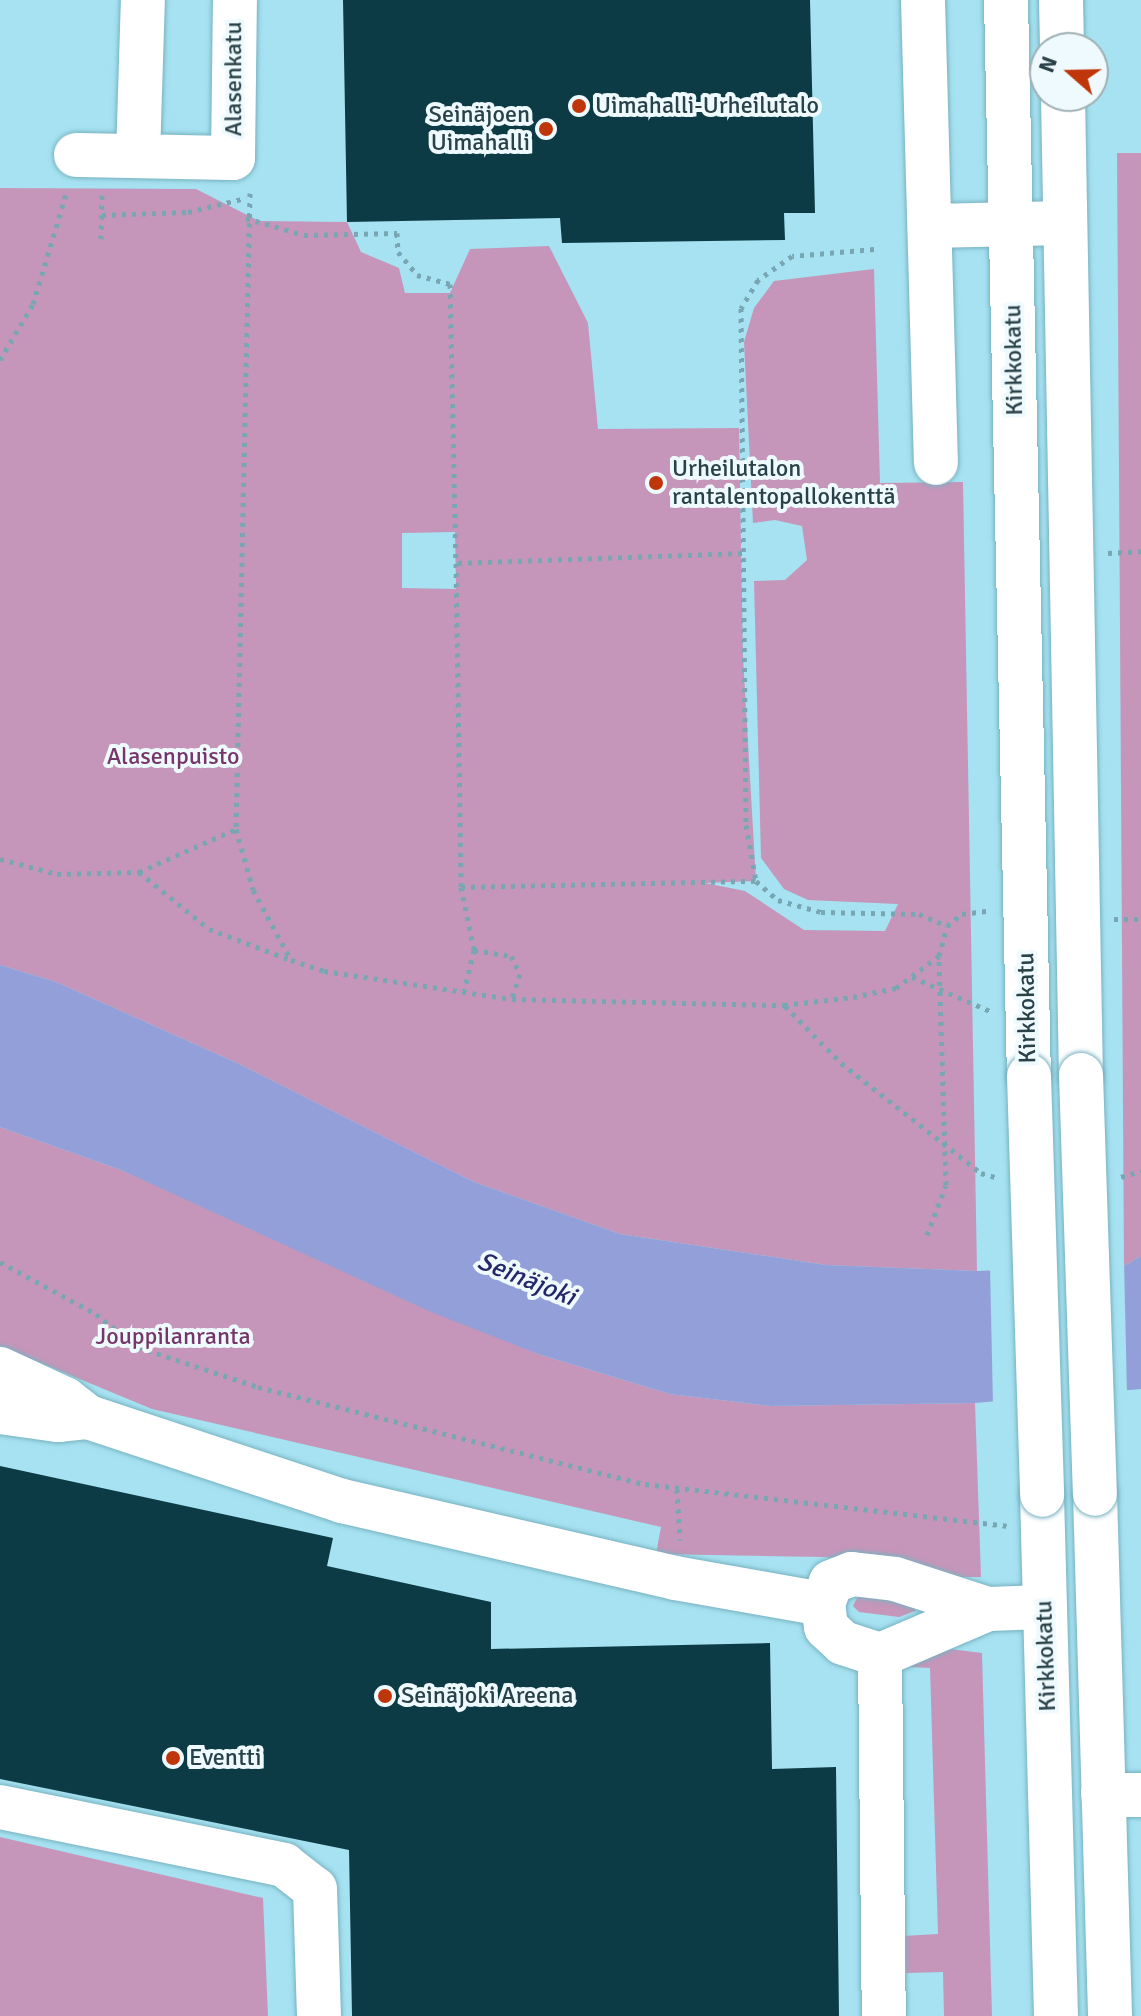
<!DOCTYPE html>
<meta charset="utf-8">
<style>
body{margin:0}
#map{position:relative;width:1141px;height:2016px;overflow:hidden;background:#a6e2f1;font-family:Signika,sans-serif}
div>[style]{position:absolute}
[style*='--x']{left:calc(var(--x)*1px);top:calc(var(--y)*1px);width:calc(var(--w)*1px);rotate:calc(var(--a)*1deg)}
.green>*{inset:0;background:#c596b9}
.water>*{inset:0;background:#939fd8}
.pier>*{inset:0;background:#a6e2f1}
.building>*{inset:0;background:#0d3b45}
.path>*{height:5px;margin-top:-2.5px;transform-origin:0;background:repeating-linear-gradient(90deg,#78a7b3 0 4px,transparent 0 10px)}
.roads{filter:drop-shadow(0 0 2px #78b2c1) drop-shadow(0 0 2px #78b2c1)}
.minor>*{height:44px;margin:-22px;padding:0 22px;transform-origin:22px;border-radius:22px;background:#fff}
.major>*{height:44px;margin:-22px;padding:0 22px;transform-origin:22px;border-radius:22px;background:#fff}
.bridges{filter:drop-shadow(0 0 2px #78b2c1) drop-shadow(0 0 2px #78b2c1)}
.major-bridge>*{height:44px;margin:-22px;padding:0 22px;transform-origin:22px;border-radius:22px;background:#fff}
.dots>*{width:22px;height:22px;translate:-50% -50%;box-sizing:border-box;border:4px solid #eefafd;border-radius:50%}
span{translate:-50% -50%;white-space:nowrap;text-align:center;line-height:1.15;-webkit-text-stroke:8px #eefafd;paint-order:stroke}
.street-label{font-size:24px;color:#294148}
.poi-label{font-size:24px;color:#294148}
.left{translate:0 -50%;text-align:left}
.right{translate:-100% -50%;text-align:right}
.park-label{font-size:24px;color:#77366a}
.water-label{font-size:26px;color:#24286b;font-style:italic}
.north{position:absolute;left:1029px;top:32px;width:80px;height:80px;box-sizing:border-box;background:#eefafd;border:2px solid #9fb0b5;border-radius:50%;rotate:290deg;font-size:22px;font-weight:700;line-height:32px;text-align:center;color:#294148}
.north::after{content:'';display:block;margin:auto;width:28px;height:36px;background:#bf360b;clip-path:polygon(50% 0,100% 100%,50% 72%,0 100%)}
</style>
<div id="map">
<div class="green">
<i style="clip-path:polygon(1117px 153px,1141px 153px,1141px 1256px,1124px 1266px)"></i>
<i style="clip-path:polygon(evenodd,0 188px,196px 189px,259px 221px,347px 222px,361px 252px,399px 268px,405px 293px,450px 293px,470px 249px,549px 246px,588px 323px,598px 429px,739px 428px,743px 656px,756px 881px,705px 883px,745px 891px,804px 930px,885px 931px,898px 904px,808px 900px,784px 889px,761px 858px,754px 581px,785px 580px,807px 560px,802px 526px,775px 520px,753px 523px,744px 342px,754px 308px,774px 281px,874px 269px,880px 483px,963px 482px,977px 1271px,826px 1265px,620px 1234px,474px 1182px,237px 1063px,56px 982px,0 965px,0 188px,455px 532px,456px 589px,402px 588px,402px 533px,455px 532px)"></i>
<i style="clip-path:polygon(0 1127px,121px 1170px,538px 1354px,670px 1394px,771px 1406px,975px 1403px,981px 1577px,929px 1577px,894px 1566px,825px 1557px,656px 1554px,661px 1527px,152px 1409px,0 1346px)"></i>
<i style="clip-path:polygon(859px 1594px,916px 1604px,915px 1611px,899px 1617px,859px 1612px,853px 1606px)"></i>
<i style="clip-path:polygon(942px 1648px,982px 1653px,992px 2016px,944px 2016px,943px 1972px,906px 1973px,903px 1936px,938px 1934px,930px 1668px,910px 1667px,911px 1659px)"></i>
<i style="clip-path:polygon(0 1837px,263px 1898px,268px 2016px,0 2016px)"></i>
</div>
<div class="water">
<i style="clip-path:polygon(0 965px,56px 982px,237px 1063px,474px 1182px,620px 1234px,826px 1265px,977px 1271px,1124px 1266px,1141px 1256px,1141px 1389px,975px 1403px,771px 1406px,670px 1394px,538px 1354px,431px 1312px,121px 1170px,0 1127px)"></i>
</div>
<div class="pier">
<i style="clip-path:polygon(1124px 1261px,1127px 1394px,993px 1405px,990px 1266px)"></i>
</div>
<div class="building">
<i style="clip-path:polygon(343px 0,810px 0,815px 213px,784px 213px,785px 240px,562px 243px,560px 218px,347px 222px)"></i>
<i style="clip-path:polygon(0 1466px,333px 1538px,327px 1566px,491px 1602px,491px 1649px,770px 1643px,772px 1769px,836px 1767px,839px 2016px,352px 2016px,349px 1850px,0 1779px)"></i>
</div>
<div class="path">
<i style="--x:250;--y:193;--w:636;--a:91.26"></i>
<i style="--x:236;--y:829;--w:63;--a:74.4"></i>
<i style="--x:253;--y:890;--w:80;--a:61.5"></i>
<i style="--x:102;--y:215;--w:86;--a:-2"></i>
<i style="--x:188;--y:212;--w:60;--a:-13.6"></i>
<i style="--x:246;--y:218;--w:60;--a:16.3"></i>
<i style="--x:304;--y:235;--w:93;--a:-1.2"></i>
<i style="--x:397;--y:233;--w:19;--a:87"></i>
<i style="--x:398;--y:252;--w:30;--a:50"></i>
<i style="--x:417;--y:275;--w:34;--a:15"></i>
<i style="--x:450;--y:284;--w:279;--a:88.8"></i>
<i style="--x:101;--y:239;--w:47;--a:-88.8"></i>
<i style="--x:874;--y:249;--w:82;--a:175.1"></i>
<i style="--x:792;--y:256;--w:42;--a:144.8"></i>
<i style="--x:758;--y:280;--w:33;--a:121"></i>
<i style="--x:741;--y:308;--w:517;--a:89.45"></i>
<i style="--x:746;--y:825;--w:57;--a:79.9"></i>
<i style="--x:756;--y:881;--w:29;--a:41"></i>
<i style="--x:778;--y:900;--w:45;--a:15.6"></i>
<i style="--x:821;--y:912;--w:98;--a:1.2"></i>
<i style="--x:919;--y:914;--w:30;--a:23"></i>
<i style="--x:0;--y:360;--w:65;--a:-59.5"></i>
<i style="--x:33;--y:304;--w:118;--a:-73.3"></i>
<i style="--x:742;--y:553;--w:286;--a:178"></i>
<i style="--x:456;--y:563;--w:324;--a:89.1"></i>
<i style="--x:461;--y:887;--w:295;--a:-1.2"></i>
<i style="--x:1108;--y:553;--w:33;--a:-3"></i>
<i style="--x:0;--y:859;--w:59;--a:14.7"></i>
<i style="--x:57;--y:874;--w:82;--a:-1.4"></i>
<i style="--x:139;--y:872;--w:90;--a:39.2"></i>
<i style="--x:209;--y:929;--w:88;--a:20.7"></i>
<i style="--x:291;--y:960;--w:35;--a:18"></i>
<i style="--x:324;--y:971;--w:190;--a:8.5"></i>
<i style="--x:512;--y:999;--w:272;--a:1.3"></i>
<i style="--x:784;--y:1005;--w:69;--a:-6.6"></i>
<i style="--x:853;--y:997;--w:44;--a:-11.8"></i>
<i style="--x:896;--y:988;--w:54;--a:-36.7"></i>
<i style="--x:939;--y:956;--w:31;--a:-75"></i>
<i style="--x:947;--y:926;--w:19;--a:-39"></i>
<i style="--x:962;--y:914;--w:26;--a:-7"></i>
<i style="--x:139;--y:872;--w:106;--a:-23.9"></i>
<i style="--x:461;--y:887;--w:64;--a:78.3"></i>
<i style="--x:474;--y:950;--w:42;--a:103.7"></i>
<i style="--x:1114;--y:919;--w:27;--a:0"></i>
<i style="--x:474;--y:950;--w:37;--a:9"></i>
<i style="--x:511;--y:956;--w:20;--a:63"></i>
<i style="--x:520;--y:974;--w:26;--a:108"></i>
<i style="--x:912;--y:977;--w:85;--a:23.6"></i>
<i style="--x:785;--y:1006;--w:80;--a:45.5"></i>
<i style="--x:841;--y:1063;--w:178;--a:38.2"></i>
<i style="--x:981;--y:1173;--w:15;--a:16"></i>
<i style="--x:1121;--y:1177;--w:21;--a:-17"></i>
<i style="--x:927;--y:1235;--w:53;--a:-69.2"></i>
<i style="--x:946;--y:1185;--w:229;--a:-91.8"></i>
<i style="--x:0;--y:1262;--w:109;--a:28.4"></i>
<i style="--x:96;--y:1314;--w:53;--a:38.2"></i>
<i style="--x:138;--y:1347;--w:126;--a:18.4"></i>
<i style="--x:258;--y:1387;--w:399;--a:14.1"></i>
<i style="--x:645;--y:1484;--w:364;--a:6.6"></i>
<i style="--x:677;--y:1489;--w:51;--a:86.6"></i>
</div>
<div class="roads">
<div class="minor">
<i style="--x:923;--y:0;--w:463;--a:88.4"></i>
<i style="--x:76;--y:155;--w:157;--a:1.1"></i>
<i style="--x:233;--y:158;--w:158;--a:-89.3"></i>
<i style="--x:138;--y:156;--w:156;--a:-88.2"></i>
<i style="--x:930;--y:226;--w:135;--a:-1.3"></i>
<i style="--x:0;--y:1369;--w:72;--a:24.8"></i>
<i style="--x:65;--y:1399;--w:29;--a:38"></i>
<i style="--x:88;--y:1417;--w:268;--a:18.3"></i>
<i style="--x:342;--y:1501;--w:342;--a:13"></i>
<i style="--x:675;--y:1578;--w:150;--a:10"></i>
<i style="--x:0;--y:1412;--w:59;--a:7.9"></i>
<i style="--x:58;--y:1420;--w:28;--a:-6"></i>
<i style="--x:988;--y:1609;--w:117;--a:156.9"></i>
<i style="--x:880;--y:1655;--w:39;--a:-162"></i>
<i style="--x:843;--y:1643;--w:23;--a:-137"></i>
<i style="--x:826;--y:1627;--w:23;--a:-97"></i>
<i style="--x:823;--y:1604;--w:23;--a:-70"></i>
<i style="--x:831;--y:1582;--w:22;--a:-21"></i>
<i style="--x:852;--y:1574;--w:43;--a:6.6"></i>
<i style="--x:895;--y:1579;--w:98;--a:17.9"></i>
<i style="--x:988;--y:1609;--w:56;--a:-2"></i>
<i style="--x:880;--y:1655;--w:361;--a:89.4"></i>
<i style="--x:1103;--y:1794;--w:38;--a:2"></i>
<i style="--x:0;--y:1807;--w:290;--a:11.5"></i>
<i style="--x:284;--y:1865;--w:39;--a:38"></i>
<i style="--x:315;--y:1889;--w:127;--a:88.2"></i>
</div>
<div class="major">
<i style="--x:1006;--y:0;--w:1076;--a:88.78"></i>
<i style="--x:1061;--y:0;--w:48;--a:88.8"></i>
<i style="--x:1063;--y:96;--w:979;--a:88.95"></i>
<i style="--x:1095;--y:1494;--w:522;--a:88.35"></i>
<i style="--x:1042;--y:1495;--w:521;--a:88.46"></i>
</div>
</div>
<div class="bridges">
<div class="major-bridge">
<i style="--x:1081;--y:1075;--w:419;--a:88.1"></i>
<i style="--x:1029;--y:1076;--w:419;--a:88.2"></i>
</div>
</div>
<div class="dots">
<i style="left:579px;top:106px;background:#bf360b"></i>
<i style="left:546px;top:129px;background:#bf360b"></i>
<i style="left:656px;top:483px;background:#bf360b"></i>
<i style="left:385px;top:1696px;background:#bf360b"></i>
<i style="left:173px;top:1758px;background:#bf360b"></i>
</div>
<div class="street-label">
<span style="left:234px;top:79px;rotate:-90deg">Alasenkatu</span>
<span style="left:1014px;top:360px;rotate:-91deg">Kirkkokatu</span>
<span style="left:1027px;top:1008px;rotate:-91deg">Kirkkokatu</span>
<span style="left:1046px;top:1656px;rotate:-92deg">Kirkkokatu</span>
</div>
<div class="poi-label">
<span class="left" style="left:595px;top:106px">Uimahalli-Urheilutalo</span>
<span class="right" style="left:530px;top:129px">Seinäjoen<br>Uimahalli</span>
<span class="left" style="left:672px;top:483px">Urheilutalon<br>rantalentopallokenttä</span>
<span class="left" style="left:401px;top:1696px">Seinäjoki Areena</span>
<span class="left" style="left:189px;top:1758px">Eventti</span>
</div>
<div class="park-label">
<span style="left:173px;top:757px">Alasenpuisto</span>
<span style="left:173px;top:1337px">Jouppilanranta</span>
</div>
<div class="water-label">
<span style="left:526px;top:1280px;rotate:22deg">Seinäjoki</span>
</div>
<div class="north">N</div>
</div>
